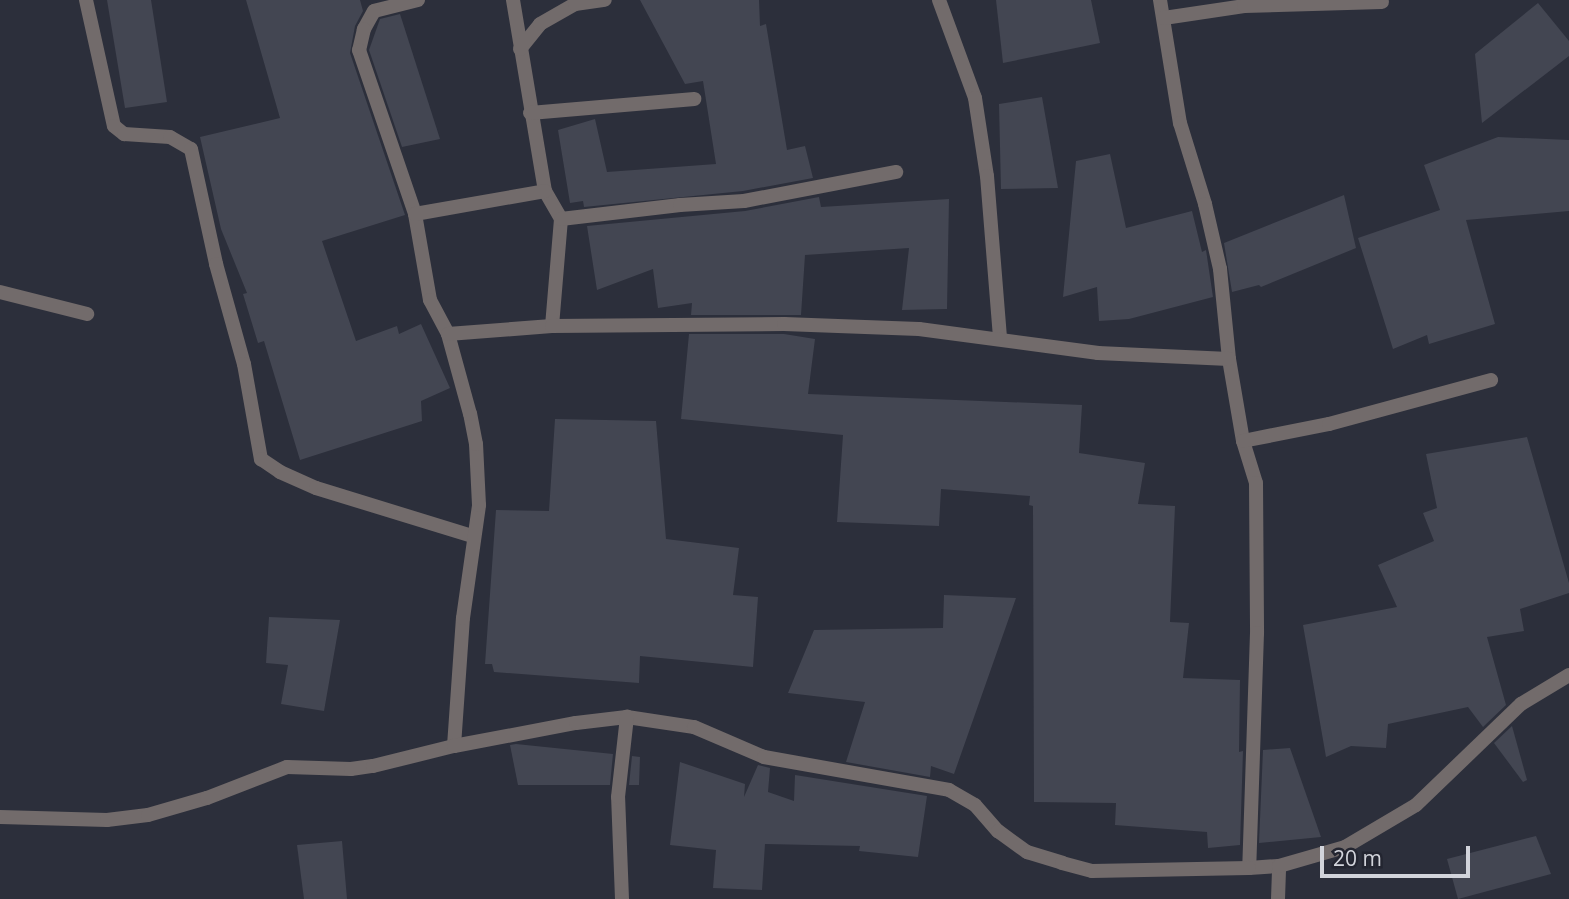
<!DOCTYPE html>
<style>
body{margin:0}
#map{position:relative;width:1569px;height:899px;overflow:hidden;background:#2c2f3b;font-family:"Open Sans",sans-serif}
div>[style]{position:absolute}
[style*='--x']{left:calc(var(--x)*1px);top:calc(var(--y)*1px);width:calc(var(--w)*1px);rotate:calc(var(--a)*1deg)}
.building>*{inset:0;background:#434652}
.minor>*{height:14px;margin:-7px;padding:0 7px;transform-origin:7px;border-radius:7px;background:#726b6b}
span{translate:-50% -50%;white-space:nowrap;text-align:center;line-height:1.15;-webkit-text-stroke:6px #232530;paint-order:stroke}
.scale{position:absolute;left:1320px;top:846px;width:150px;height:32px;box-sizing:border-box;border:4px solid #d2d4db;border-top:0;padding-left:9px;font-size:21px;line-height:24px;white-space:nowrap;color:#d2d4db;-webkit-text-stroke:5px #232530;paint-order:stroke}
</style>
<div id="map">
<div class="building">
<i style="clip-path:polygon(107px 0,151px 0,167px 102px,125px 108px)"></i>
<i style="clip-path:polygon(246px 0,360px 0,363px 11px,355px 26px,350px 53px,405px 215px,322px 241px,356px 341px,397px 326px,399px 334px,421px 324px,450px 388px,421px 401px,422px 421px,300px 460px,264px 341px,258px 343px,243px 294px,247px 293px,221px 229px,200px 137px,280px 118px)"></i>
<i style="clip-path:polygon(640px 0,759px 0,760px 26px,766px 24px,787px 150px,805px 146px,813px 178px,743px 191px,584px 207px,583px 201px,570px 203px,558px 130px,595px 119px,607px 172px,716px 164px,703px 81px,685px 84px)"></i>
<i style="clip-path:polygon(996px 0,1091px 0,1100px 43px,1003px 63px)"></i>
<i style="clip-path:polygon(1538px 3px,1569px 41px,1569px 56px,1482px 123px,1475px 54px)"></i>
<i style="clip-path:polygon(400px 14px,440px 139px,402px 147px,369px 50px,380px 19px)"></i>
<i style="clip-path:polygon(1042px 97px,1058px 188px,1001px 189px,999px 104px)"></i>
<i style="clip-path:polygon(1498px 137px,1569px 140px,1569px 211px,1466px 220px,1495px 324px,1429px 344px,1427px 335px,1393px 349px,1358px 238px,1440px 210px,1424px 165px)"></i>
<i style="clip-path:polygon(1110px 154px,1126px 228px,1192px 211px,1202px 252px,1206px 250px,1213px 297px,1129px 319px,1099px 321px,1097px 287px,1063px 297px,1076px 161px)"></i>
<i style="clip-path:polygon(1344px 195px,1356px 248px,1261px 287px,1259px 285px,1232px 292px,1224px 243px)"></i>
<i style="clip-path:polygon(819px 197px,821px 207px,949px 199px,947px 309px,902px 310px,909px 248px,805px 255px,801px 315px,691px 315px,692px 303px,658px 308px,653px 269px,597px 290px,587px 226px,745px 211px)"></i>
<i style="clip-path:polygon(689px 334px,784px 334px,815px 339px,808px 394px,1082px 405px,1079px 453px,1145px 463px,1138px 504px,1175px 506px,1170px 622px,1189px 623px,1183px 678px,1240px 680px,1239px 752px,1243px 751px,1240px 845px,1208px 848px,1207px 832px,1115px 825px,1116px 803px,1034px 802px,1033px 506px,1029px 505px,1030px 496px,941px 489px,939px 526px,837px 522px,843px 435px,681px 419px)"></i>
<i style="clip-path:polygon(555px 419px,656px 421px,666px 539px,739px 548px,733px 595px,758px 597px,753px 667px,640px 656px,639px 683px,494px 672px,492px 664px,485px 664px,496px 510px,549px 511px)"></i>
<i style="clip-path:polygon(1527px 437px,1569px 583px,1569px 593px,1520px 609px,1524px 631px,1487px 637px,1506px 705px,1483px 727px,1468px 707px,1388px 724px,1386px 748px,1351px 746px,1326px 757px,1303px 625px,1397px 607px,1378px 565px,1434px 541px,1423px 513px,1437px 508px,1426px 454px)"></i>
<i style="clip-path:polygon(944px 595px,1016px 598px,954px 774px,931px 766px,930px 777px,846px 762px,865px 702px,788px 693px,814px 630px,943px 628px)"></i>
<i style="clip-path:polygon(269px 617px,340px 620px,324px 711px,281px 704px,288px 665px,266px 663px)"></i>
<i style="clip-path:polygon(1512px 726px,1527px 780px,1523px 782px,1494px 743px)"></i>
<i style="clip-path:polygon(516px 744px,613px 754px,610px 785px,518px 785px,510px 745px)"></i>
<i style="clip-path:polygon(1290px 748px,1321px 837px,1259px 843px,1263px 750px)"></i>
<i style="clip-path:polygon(632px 756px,640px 757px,639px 785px,629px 785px)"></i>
<i style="clip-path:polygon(680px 762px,745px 784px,744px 797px,758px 765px,770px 768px,768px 792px,794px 801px,795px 775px,927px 796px,918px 857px,859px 851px,860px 846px,765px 844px,762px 890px,713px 888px,716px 850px,670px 845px)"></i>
<i style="clip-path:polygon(1536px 836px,1551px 874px,1458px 899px,1447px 859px)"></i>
<i style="clip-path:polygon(342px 841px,347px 899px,304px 899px,297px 845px)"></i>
</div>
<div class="minor">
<i style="--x:86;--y:0;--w:129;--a:77.5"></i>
<i style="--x:114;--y:126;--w:13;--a:39"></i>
<i style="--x:124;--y:134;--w:46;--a:3.7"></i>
<i style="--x:170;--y:137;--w:24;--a:30"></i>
<i style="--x:191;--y:149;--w:118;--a:77.7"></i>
<i style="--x:216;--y:264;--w:104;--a:74.4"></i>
<i style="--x:244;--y:364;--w:97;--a:79.9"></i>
<i style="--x:261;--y:459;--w:23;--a:34"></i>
<i style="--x:280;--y:472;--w:39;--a:24"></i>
<i style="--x:316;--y:488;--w:163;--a:17.1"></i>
<i style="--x:418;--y:0;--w:45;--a:166"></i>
<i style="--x:374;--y:11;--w:21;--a:119"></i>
<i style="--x:364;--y:29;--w:22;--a:103"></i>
<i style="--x:359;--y:50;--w:173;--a:71.1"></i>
<i style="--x:415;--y:214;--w:87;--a:80.1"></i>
<i style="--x:430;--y:300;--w:38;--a:62"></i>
<i style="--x:513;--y:0;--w:194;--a:80.5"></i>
<i style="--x:545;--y:191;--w:32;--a:60"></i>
<i style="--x:561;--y:219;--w:107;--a:94.8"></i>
<i style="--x:939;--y:0;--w:104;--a:69.8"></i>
<i style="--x:975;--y:98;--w:79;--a:81.3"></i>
<i style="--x:987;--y:176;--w:163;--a:85.4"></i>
<i style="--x:1160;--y:0;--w:125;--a:80.8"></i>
<i style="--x:1180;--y:123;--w:85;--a:72.8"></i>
<i style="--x:1205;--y:204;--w:67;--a:77"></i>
<i style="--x:1220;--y:269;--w:90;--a:84.3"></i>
<i style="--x:1229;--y:359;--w:83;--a:80.3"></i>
<i style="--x:1243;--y:441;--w:44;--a:72.8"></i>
<i style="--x:1256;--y:483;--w:150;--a:89.6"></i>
<i style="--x:1257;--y:633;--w:235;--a:91.9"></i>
<i style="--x:1249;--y:868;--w:30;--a:-4"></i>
<i style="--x:1164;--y:18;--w:81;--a:-8.5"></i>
<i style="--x:1244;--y:6;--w:138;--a:-1.7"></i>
<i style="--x:520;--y:49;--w:32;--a:-51"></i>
<i style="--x:540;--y:24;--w:40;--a:-29.7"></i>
<i style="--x:575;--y:4;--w:30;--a:-8"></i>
<i style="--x:530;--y:113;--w:165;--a:-4.9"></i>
<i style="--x:415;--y:214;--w:132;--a:-10"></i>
<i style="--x:561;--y:219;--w:120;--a:-6.7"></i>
<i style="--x:680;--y:205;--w:64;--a:-3.6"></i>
<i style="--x:744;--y:201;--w:155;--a:-10.8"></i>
<i style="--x:0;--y:292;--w:90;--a:14.2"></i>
<i style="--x:1243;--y:441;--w:88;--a:-11.2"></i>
<i style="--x:1329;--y:424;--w:168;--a:-15.2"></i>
<i style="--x:454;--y:746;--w:128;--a:-86"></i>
<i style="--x:463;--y:618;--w:114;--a:-81.9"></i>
<i style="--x:479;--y:505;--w:61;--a:-92.8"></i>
<i style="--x:476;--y:444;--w:31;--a:-101"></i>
<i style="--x:470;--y:414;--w:83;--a:-105.4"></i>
<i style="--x:448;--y:334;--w:104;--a:-4.4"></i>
<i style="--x:552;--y:326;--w:232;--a:-0.5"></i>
<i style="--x:784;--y:324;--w:135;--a:2.1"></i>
<i style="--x:919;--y:329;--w:181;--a:7.6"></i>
<i style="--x:1098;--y:353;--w:131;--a:2.6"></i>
<i style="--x:0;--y:817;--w:107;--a:1.6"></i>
<i style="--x:107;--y:820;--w:41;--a:-7"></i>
<i style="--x:148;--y:815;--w:61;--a:-16.1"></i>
<i style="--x:207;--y:798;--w:86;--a:-21.2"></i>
<i style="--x:287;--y:767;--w:64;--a:1.8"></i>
<i style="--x:351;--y:769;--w:22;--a:-8"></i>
<i style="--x:373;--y:766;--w:83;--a:-13.9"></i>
<i style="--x:454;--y:746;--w:124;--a:-10.7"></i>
<i style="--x:576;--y:723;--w:51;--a:-6.7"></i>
<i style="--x:627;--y:717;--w:68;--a:8.5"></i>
<i style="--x:694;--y:727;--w:76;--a:23.2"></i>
<i style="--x:764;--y:757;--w:188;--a:10.1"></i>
<i style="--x:949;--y:790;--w:30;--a:30"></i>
<i style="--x:975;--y:805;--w:35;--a:49"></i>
<i style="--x:998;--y:831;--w:36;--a:36"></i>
<i style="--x:1027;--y:852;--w:37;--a:17"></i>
<i style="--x:1062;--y:863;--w:31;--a:15"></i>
<i style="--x:1092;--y:871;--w:157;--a:-1.1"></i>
<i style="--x:622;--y:899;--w:102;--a:-92.2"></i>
<i style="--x:618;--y:797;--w:81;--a:-83.6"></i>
<i style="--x:1278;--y:899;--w:33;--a:-88"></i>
<i style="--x:1279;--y:866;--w:69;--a:-16.1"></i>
<i style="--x:1345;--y:847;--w:82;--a:-30.6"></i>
<i style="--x:1416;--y:805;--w:146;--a:-43.9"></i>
<i style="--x:1521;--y:704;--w:56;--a:-31.1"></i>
</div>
<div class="scale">20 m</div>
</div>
